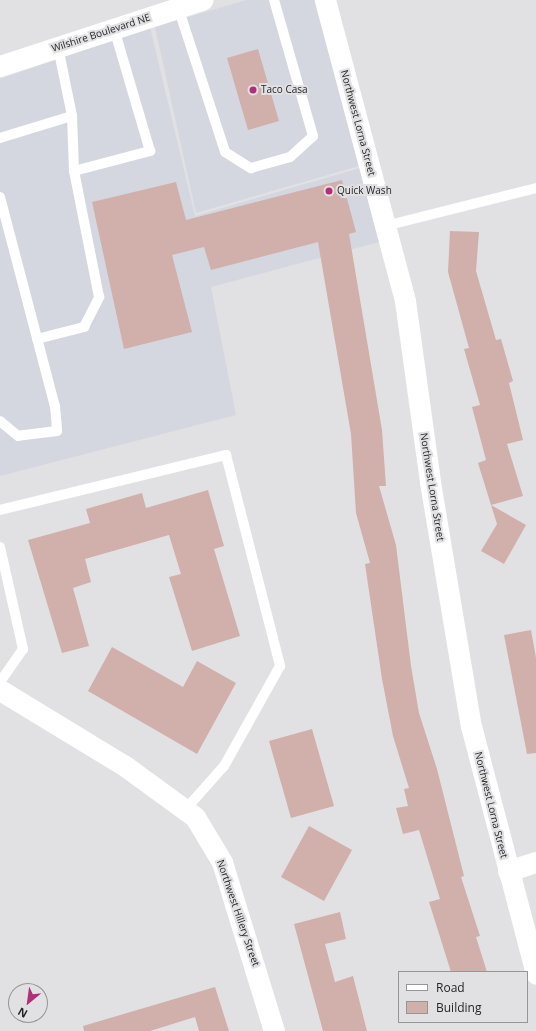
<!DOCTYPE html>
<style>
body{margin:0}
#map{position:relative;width:536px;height:1031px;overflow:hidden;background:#e1e1e3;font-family:"Open Sans",sans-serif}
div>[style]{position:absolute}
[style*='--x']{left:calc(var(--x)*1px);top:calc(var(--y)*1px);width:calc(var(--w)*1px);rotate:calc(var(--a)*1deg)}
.built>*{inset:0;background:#d4d7e0}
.building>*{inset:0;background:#d1afab}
.service>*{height:10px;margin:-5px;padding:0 5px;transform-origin:5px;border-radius:5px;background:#fff}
.minor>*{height:21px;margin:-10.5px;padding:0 10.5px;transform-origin:10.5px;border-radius:10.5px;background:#fff}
.dots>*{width:11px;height:11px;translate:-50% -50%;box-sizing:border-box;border:2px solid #e1e1e3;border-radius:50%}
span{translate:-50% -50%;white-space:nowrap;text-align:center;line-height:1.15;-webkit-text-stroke:4px #e1e1e3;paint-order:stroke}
.street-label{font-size:10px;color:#262626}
.poi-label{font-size:10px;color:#262626}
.left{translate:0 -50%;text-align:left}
.legend{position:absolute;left:398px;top:971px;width:130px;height:52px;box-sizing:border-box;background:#e1e1e3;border:1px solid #969697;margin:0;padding:5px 7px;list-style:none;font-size:12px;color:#262626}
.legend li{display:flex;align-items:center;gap:8px;height:20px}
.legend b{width:20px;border:1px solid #969697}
.north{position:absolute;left:8px;top:983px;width:40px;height:40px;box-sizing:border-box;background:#e1e1e3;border:1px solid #969697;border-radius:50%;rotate:209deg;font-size:11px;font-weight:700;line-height:16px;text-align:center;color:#262626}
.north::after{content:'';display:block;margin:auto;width:14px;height:18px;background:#b22f78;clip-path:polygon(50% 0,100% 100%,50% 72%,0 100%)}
</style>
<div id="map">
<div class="built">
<i style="clip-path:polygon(246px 0,314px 0,359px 166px,196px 213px,155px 27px)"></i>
<i style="clip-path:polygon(150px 27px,195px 216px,360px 168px,379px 242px,211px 287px,236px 415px,0 476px,0 79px)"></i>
</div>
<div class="building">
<i style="clip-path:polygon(258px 49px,279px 121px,248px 130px,227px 58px)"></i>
<i style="clip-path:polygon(342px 180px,356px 232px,349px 234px,382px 430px,386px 486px,379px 486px,396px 545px,411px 666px,419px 713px,437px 769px,464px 876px,461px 877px,480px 936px,476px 937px,487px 972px,451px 972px,429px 902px,440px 899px,419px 830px,403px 834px,396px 808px,408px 806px,404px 789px,409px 788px,393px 736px,382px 679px,365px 564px,370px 563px,356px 513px,351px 434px,318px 242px,211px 270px,204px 247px,172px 255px,192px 332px,124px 349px,92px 202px,176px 182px,186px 220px)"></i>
<i style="clip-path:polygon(450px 231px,479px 232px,476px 271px,496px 340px,501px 339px,513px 381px,509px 383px,523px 440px,507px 444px,523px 496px,491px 505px,478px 463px,486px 460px,472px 407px,480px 405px,464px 349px,469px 348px,448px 272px)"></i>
<i style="clip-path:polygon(208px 490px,224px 546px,214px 549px,240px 636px,192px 651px,169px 577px,181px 574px,169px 535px,85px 559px,91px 582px,73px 588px,89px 646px,62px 653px,28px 540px,90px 523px,86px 509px,142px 493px,146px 508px)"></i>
<i style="clip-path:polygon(491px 505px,526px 525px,504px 564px,481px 551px,497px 524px)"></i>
<i style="clip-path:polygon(531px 630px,536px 658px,536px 753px,527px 754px,504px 635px)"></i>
<i style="clip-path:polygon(112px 647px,183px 687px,197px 661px,236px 683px,197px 754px,88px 691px)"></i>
<i style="clip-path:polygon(312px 729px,334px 806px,291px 818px,269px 741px)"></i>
<i style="clip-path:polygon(309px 826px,352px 850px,324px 901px,281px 877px)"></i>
<i style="clip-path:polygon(340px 912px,346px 939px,325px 944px,335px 982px,353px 976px,367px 1031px,323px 1031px,294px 924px)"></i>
<i style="clip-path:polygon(215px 987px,229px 1031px,199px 1031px,195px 1017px,150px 1031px,84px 1031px,83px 1026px)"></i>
</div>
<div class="service">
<i style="--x:178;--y:7;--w:152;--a:72"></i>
<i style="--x:225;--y:152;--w:31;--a:32"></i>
<i style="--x:251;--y:168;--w:41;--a:-15.8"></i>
<i style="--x:290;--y:157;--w:31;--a:-42"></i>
<i style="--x:313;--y:136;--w:141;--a:-106"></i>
<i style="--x:58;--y:47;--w:70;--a:78.5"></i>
<i style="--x:72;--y:116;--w:55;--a:87.9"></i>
<i style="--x:74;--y:171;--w:79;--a:-14.7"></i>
<i style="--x:150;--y:151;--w:127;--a:-106.4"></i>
<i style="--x:0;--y:138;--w:75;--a:-17"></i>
<i style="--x:0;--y:197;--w:216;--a:75.3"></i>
<i style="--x:55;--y:406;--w:25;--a:85"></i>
<i style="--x:57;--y:431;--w:39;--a:173"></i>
<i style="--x:18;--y:436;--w:23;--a:-140"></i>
<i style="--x:385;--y:226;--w:156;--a:-14.1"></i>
<i style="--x:37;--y:339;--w:49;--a:-14.3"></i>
<i style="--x:84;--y:327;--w:34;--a:-63"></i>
<i style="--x:99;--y:297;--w:128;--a:-101.2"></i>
<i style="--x:0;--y:510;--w:233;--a:-13.7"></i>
<i style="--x:226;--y:455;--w:218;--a:75.6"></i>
<i style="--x:280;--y:666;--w:115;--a:119.2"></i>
<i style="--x:224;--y:766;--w:59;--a:131.6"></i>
<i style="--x:0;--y:547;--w:105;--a:77.3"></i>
<i style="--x:23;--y:649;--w:40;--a:124.9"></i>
</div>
<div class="minor">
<i style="--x:325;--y:0;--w:311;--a:75.1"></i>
<i style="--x:405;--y:301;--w:183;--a:82.1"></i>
<i style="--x:430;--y:482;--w:247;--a:80.5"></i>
<i style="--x:471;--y:726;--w:256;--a:75.3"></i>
<i style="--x:0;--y:66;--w:213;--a:-18.1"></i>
<i style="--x:0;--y:690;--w:146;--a:31.3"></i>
<i style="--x:125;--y:766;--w:87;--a:36.1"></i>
<i style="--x:195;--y:817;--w:52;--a:59"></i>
<i style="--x:222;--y:862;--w:177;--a:72.9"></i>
<i style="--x:508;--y:871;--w:29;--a:-18"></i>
</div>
<div class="dots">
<i style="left:253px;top:90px;background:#b22f78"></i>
<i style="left:329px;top:191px;background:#b22f78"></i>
</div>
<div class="street-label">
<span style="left:101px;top:33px;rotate:-18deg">Wilshire Boulevard NE</span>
<span style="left:358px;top:123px;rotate:75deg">Northwest Lorna Street</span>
<span style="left:432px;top:487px;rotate:81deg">Northwest Lorna Street</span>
<span style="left:491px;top:805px;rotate:76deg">Northwest Lorna Street</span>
<span style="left:238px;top:913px;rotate:71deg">Northwest Hillery Street</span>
</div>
<div class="poi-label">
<span class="left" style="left:261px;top:90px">Taco Casa</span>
<span class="left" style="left:337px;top:191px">Quick Wash</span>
</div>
<ul class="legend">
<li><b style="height:5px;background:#fff"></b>Road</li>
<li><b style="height:11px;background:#d1afab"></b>Building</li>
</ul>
<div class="north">N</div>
</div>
